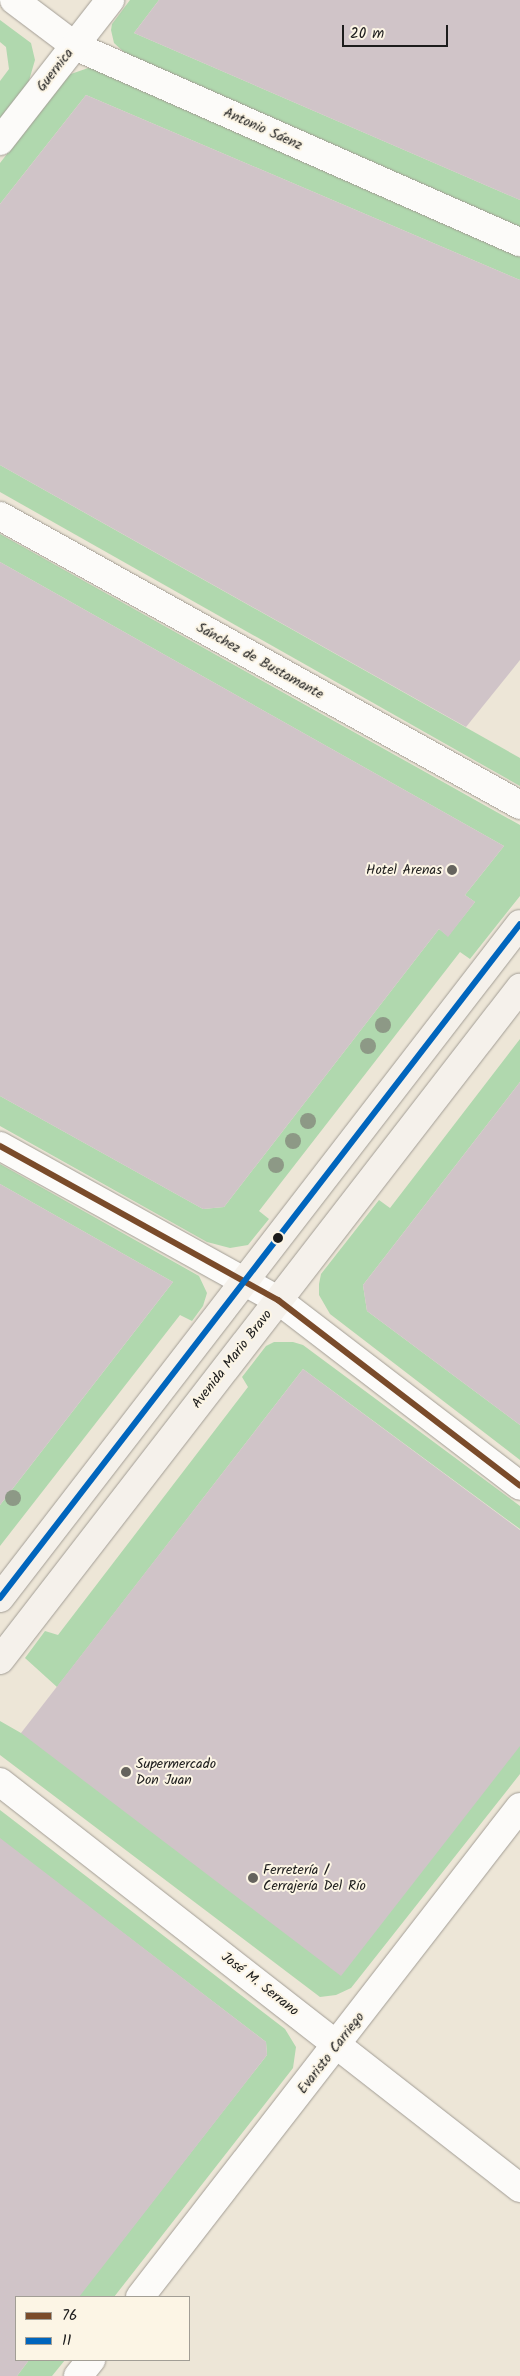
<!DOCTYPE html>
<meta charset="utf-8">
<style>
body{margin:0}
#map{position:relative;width:520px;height:2376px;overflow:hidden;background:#ede6d7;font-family:Kalam,sans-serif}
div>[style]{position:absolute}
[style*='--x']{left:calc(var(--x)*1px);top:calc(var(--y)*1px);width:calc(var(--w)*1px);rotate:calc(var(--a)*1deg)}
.green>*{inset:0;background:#b0d8ae}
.building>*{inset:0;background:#d0c4c8}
.roads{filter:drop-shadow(0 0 1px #a29d95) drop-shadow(0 0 1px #a29d95)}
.minor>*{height:28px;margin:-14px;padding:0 14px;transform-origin:14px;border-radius:14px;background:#fcfbf9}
.secondary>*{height:28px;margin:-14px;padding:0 14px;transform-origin:14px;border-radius:14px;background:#f5f1eb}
.bus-1>*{height:6px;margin:-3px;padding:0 3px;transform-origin:3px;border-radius:3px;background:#7a4b2a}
.bus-2>*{height:6px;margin:-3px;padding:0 3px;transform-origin:3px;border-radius:3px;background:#0065bd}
.trees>*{width:16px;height:16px;margin:-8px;border-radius:50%;background:#8d9986}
.dots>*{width:14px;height:14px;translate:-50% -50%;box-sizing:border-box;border:2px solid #fcf5e5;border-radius:50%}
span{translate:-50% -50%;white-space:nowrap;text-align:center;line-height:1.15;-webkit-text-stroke:4px #fcf5e5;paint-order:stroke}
.street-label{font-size:14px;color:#1c1c1c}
.poi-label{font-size:14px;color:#1c1c1c}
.right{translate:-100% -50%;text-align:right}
.left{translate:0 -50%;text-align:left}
.legend{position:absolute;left:15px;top:2296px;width:175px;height:65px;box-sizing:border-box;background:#fcf5e5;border:1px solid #a29e95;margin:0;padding:6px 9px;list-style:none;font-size:15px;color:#1c1c1c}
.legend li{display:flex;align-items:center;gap:10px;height:25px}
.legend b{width:25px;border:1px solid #a29e95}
.scale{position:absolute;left:342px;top:25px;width:106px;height:22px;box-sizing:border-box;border:2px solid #1c1c1c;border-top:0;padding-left:6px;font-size:15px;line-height:18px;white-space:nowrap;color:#1c1c1c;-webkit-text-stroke:4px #fcf5e5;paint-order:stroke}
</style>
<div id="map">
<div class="green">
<i style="clip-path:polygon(130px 0,159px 0,134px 33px,520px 200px,520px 228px,126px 54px,114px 43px,111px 30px,112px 24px)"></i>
<i style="clip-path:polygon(0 20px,31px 43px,35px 60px,28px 84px,0 121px,0 81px,9px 69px,6px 47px,0 42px)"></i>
<i style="clip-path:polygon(91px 67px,520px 255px,520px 280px,86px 95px,0 204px,0 163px,68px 75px)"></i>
<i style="clip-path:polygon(0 465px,520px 758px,520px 786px,0 492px)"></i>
<i style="clip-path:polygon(0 534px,520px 825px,520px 896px,470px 959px,460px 952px,259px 1211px,269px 1219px,248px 1245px,230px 1248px,207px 1242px,0 1126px,0 1096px,203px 1209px,224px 1207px,439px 929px,448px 936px,475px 902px,465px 895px,504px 846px,0 562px)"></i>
<i style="clip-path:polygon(520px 1039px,520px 1082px,363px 1285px,367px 1311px,520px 1425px,520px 1460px,330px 1314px,319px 1295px,319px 1284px,321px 1274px,379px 1200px,390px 1208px)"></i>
<i style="clip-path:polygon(0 1164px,199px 1276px,207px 1293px,203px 1306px,192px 1321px,180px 1315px,0 1546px,0 1505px,173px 1282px,0 1184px)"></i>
<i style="clip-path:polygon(274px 1342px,293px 1342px,303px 1345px,520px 1506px,520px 1529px,303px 1369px,57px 1687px,25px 1658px,45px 1631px,58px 1635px,248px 1387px,242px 1377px,266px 1346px)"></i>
<i style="clip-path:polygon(0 1721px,21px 1733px,520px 1733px,520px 1774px,351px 1988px,336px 1995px,320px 1997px,0 1755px)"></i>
<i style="clip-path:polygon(0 1810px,285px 2029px,296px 2047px,293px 2068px,114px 2297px,78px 2297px,267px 2055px,266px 2042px,0 1839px)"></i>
<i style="clip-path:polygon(29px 2360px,65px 2360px,52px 2376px,17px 2376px)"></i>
</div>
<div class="building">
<i style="clip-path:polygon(159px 0,520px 0,520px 200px,134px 33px)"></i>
<i style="clip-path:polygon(86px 95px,520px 280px,520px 660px,466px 727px,0 465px,0 204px)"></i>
<i style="clip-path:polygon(0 562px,504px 846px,465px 895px,475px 902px,448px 937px,439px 929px,224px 1207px,203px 1209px,0 1096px)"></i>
<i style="clip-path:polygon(520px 1082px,520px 1425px,367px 1311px,363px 1285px)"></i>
<i style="clip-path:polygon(0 1184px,173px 1282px,0 1505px)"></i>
<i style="clip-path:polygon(303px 1369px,520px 1530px,520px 1746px,341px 1976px,21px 1733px)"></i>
<i style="clip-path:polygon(0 1838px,266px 2042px,267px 2055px,79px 2297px,16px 2297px,16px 2360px,29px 2360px,17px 2376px,0 2376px)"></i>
</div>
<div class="roads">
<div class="minor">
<i style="--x:14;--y:0;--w:76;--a:37"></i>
<i style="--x:75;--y:46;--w:486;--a:23.8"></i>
<i style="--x:0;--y:141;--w:179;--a:-52"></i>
<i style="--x:0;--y:516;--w:595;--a:29.06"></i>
<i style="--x:0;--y:1146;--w:318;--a:29"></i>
<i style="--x:278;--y:1300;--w:305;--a:37.5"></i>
<i style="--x:0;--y:1782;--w:660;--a:37.98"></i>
<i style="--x:140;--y:2297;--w:620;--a:-52.21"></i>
<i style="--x:78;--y:2376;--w:21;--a:-51"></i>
</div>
<div class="secondary">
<i style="--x:0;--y:1598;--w:851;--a:-52.35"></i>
<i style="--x:0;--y:1660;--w:850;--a:-52.27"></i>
</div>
</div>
<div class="bus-1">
<i style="--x:0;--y:1146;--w:318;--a:29"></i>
<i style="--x:278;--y:1300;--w:305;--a:37.5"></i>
</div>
<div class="bus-2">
<i style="--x:0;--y:1598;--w:851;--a:-52.35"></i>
</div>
<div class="trees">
<i style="left:383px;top:1025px"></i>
<i style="left:368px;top:1046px"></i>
<i style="left:308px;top:1121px"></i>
<i style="left:293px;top:1141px"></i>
<i style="left:276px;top:1165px"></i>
<i style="left:13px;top:1498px"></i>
</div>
<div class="dots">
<i style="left:452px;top:870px;background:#65635d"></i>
<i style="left:278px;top:1238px;background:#1c1c1c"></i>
<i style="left:126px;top:1772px;background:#65635d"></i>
<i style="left:253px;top:1878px;background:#65635d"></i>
</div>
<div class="street-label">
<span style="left:55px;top:70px;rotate:-52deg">Guernica</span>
<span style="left:263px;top:129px;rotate:24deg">Antonio Sáenz</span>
<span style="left:260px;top:661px;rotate:29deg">Sánchez de Bustamante</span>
<span style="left:232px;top:1359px;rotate:-52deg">Avenida Mario Bravo</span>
<span style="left:260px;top:1984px;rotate:38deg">José M. Serrano</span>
<span style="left:331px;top:2053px;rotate:-52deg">Evaristo Carriego</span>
</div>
<div class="poi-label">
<span class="right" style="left:442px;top:870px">Hotel Arenas</span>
<span class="left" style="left:136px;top:1772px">Supermercado<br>Don Juan</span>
<span class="left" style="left:263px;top:1878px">Ferretería /<br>Cerrajería Del Río</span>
</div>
<ul class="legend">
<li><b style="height:6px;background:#7a4b2a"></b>76</li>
<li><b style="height:6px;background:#0065bd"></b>11</li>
</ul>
<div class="scale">20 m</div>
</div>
